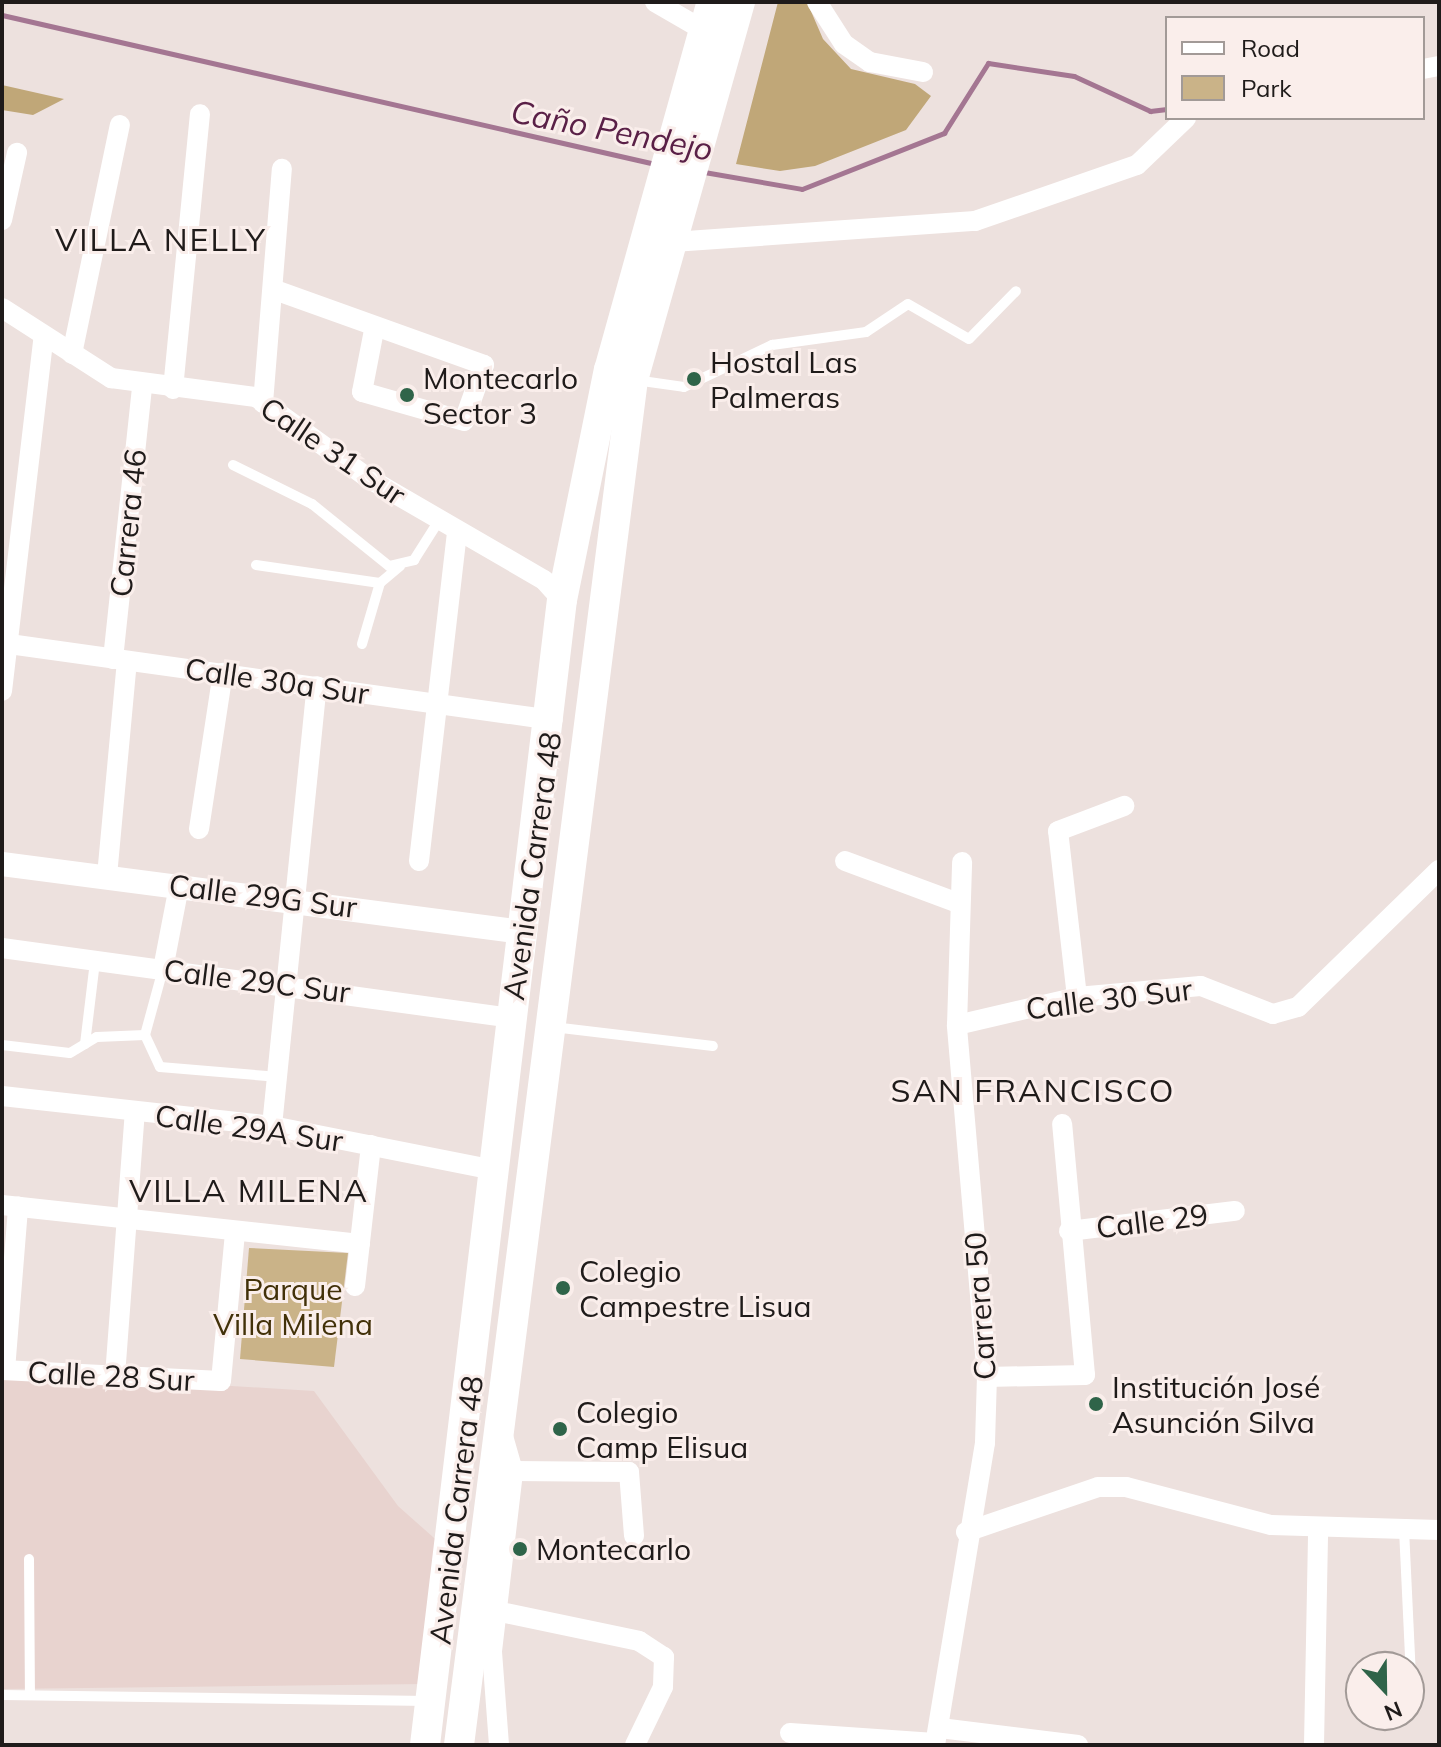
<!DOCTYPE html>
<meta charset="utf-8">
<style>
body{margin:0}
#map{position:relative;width:1441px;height:1747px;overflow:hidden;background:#ede1de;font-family:Mulish,sans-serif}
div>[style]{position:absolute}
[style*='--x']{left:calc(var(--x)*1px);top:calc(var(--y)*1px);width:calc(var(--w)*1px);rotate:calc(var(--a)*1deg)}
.built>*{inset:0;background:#e8d3cf}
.green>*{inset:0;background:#cab388}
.forest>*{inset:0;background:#c0a778}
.stream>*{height:5px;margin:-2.5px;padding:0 2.5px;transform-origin:2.5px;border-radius:2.5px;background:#a47692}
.service>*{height:10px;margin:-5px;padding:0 5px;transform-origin:5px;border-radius:5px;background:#fff}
.minor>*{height:20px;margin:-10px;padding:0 10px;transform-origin:10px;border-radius:10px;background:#fff}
.tertiary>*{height:24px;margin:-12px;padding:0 12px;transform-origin:12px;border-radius:12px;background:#fff}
.primary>*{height:30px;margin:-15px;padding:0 15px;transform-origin:15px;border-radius:15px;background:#fff}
.dots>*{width:22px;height:22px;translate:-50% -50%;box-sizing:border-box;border:4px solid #faeeeb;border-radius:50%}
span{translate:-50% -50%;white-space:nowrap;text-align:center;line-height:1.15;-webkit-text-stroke:6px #faeeeb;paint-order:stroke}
.poi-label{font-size:30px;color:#1f1b1a}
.left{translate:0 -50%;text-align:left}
.street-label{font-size:30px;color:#1f1b1a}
.park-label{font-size:30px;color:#423109}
.water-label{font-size:32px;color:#5a2047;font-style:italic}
.neighbourhood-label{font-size:32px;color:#1f1b1a;letter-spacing:2px}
.frame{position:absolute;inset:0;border:4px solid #1f1b1a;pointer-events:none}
.legend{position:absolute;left:1165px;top:16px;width:260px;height:104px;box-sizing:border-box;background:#faeeeb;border:2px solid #a29a97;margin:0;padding:10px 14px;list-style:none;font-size:24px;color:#1f1b1a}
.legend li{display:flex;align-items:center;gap:16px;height:40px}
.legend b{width:40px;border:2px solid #a29a97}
.north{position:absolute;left:1345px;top:1651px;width:80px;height:80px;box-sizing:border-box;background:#faeeeb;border:2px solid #a29a97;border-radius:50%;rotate:158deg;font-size:22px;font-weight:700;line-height:32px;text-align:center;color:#1f1b1a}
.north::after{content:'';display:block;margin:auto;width:28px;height:36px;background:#2f6449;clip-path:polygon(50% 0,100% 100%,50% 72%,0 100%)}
</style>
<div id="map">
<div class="built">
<i style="clip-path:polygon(2px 1372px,314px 1391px,398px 1506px,442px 1545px,425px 1684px,2px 1689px)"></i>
</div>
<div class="green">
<i style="clip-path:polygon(249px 1248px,348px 1253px,334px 1367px,240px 1359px)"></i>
</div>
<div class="forest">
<i style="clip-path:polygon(778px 2px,807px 2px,823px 39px,851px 69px,915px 84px,931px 96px,906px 130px,815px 166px,780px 171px,736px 164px)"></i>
<i style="clip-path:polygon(2px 85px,64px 99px,33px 115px,2px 110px)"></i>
</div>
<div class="stream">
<i style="--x:2;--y:15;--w:670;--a:12.85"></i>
<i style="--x:704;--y:172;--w:99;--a:9.8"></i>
<i style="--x:802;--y:189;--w:153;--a:-21.5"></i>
<i style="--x:944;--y:133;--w:83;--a:-57.8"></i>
<i style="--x:988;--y:63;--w:87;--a:8.6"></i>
<i style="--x:1074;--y:76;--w:84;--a:24.7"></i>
<i style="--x:1150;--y:111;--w:17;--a:-7"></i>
</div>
<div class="service">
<i style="--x:635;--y:380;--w:49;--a:8.1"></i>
<i style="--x:684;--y:387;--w:98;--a:-25.5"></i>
<i style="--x:772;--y:345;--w:95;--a:-7.9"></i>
<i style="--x:866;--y:332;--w:50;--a:-33.7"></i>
<i style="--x:908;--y:304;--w:70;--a:29.8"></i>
<i style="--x:969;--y:339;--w:67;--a:-45.6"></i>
<i style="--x:233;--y:465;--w:88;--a:26.3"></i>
<i style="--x:312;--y:504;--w:99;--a:38.8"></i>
<i style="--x:389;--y:566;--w:26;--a:-13"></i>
<i style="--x:414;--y:560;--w:45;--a:-57.7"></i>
<i style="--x:256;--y:565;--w:125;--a:8.3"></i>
<i style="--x:380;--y:583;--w:26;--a:-40"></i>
<i style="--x:362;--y:644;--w:64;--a:-73.6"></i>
<i style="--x:553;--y:1027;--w:161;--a:6.8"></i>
<i style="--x:145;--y:1035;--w:35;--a:65"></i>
<i style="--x:160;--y:1067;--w:107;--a:4.8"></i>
<i style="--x:85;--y:1044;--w:75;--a:-83.1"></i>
<i style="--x:2;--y:1045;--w:68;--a:6.7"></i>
<i style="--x:70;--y:1053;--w:31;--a:-31"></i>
<i style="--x:97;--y:1037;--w:48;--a:-2.4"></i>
<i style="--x:145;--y:1035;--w:68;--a:-74.7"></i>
<i style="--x:1404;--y:1529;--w:147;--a:87.3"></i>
<i style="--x:29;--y:1559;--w:134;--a:89.6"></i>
<i style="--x:2;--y:1695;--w:426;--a:0.8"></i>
</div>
<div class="minor">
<i style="--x:655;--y:2;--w:58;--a:30.1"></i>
<i style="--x:817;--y:2;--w:50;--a:57.3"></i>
<i style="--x:844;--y:44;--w:32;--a:35"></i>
<i style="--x:870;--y:62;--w:54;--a:10.7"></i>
<i style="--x:1423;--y:69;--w:16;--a:-11"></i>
<i style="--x:2;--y:220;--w:69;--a:-77.4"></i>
<i style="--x:673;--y:242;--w:303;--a:-4"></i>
<i style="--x:975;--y:221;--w:171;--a:-19.1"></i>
<i style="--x:1137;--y:165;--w:68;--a:-43.8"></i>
<i style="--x:275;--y:290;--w:222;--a:19.7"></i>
<i style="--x:484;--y:365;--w:59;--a:109.7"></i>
<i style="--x:464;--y:421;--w:106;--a:-164.1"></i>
<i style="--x:362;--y:392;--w:63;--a:-79"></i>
<i style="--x:2;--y:308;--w:130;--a:32.7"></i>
<i style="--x:111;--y:378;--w:146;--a:7.5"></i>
<i style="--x:256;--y:397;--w:138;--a:35.9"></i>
<i style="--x:368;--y:478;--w:203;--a:30.1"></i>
<i style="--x:544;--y:580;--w:27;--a:48"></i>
<i style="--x:72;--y:354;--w:234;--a:-78.2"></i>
<i style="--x:173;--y:389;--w:276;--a:-84.4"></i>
<i style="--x:263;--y:403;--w:235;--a:-85.4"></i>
<i style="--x:2;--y:643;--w:556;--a:7.96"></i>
<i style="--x:113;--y:659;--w:274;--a:-83.9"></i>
<i style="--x:2;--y:691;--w:358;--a:-83.3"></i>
<i style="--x:199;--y:829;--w:158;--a:-81.3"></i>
<i style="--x:419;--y:861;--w:332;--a:-83.4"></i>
<i style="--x:845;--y:861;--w:121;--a:20.4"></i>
<i style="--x:107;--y:876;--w:216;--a:-84.7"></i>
<i style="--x:2;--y:948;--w:515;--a:7.82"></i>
<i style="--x:163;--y:969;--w:85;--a:-79.1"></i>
<i style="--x:1077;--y:997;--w:167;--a:-96.5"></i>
<i style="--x:1058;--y:831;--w:71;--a:-20.7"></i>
<i style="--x:957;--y:1025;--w:123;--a:-13.1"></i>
<i style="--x:1077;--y:997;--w:124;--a:-5.1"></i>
<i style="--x:1201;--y:986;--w:77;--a:21.3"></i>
<i style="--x:1273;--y:1014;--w:26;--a:-16"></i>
<i style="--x:1298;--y:1007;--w:197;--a:-44.2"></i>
<i style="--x:2;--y:1096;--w:272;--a:6.3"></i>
<i style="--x:272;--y:1126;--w:227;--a:11.2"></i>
<i style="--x:272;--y:1126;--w:442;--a:-84.2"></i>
<i style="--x:2;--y:1205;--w:360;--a:6.2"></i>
<i style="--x:1069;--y:1231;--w:167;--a:-6.9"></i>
<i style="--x:355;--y:1286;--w:142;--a:-83.5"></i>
<i style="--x:2;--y:1370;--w:219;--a:2.9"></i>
<i style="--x:221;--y:1381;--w:148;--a:-84.6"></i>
<i style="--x:5;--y:1370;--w:164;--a:-85.4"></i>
<i style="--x:115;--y:1376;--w:264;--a:-85.7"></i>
<i style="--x:987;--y:1377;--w:98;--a:-1.2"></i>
<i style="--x:1085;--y:1375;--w:252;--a:-95.2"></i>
<i style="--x:513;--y:1471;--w:116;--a:0.5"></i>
<i style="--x:629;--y:1472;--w:64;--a:85.5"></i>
<i style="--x:966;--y:1532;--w:139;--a:-18.8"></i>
<i style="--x:1098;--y:1487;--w:28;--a:0"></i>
<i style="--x:1126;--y:1487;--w:150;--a:14.7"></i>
<i style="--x:1271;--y:1525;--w:168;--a:1.7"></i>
<i style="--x:496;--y:1611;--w:146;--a:11.8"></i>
<i style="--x:639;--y:1641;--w:30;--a:33"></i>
<i style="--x:664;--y:1657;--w:30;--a:92"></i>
<i style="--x:663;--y:1687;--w:64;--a:115.8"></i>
<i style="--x:940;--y:1728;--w:139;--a:7"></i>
<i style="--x:790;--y:1733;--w:145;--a:3.9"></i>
<i style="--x:499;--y:1745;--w:94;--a:-94.3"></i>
<i style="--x:492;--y:1651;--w:181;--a:-83.3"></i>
<i style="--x:513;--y:1471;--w:35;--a:-106"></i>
<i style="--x:935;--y:1745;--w:306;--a:-80.6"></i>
<i style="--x:985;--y:1443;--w:66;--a:-88.3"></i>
<i style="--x:987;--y:1377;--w:353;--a:-94.9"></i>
<i style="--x:957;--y:1025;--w:163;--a:-88.2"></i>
<i style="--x:1314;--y:1745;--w:217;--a:-88.9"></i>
</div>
<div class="tertiary">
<i style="--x:2;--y:864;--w:525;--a:7.44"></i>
</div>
<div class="primary">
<i style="--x:425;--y:1745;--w:1153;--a:-83.18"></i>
<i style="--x:562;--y:600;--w:235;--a:-78.5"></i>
<i style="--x:609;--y:370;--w:382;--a:-74.4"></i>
<i style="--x:459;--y:1745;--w:1376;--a:-82.74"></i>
<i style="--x:633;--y:380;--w:393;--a:-74.2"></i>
</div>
<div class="dots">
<i style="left:694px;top:379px;background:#2f6449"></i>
<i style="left:407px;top:395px;background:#2f6449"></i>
<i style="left:563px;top:1288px;background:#2f6449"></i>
<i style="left:1096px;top:1404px;background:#2f6449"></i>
<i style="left:560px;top:1429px;background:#2f6449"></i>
<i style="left:520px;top:1549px;background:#2f6449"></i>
</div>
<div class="poi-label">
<span class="left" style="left:710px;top:379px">Hostal Las<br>Palmeras</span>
<span class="left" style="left:423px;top:395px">Montecarlo<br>Sector 3</span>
<span class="left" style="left:579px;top:1288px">Colegio<br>Campestre Lisua</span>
<span class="left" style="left:1112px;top:1404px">Institución José<br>Asunción Silva</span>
<span class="left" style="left:576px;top:1429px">Colegio<br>Camp Elisua</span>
<span class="left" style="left:536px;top:1549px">Montecarlo</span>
</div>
<div class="street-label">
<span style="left:333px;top:451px;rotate:34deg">Calle 31 Sur</span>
<span style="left:128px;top:523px;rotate:-84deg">Carrera 46</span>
<span style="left:277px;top:681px;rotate:8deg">Calle 30a Sur</span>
<span style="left:532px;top:866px;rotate:-82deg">Avenida Carrera 48</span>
<span style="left:263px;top:896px;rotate:7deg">Calle 29G Sur</span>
<span style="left:257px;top:981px;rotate:7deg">Calle 29C Sur</span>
<span style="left:1109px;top:999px;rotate:-7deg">Calle 30 Sur</span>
<span style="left:249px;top:1128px;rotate:8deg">Calle 29A Sur</span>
<span style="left:1152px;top:1221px;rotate:-7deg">Calle 29</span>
<span style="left:980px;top:1306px;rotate:-94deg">Carrera 50</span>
<span style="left:111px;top:1376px;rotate:3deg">Calle 28 Sur</span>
<span style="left:456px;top:1510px;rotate:-83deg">Avenida Carrera 48</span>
</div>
<div class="park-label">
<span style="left:293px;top:1306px">Parque<br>Villa Milena</span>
</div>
<div class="water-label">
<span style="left:612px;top:130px;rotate:11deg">Caño Pendejo</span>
</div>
<div class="neighbourhood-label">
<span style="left:161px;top:239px">VILLA NELLY</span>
<span style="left:1033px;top:1090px">SAN FRANCISCO</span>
<span style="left:249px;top:1190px">VILLA MILENA</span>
</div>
<div class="frame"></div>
<ul class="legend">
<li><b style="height:10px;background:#fff"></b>Road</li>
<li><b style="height:22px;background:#cab388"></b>Park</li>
</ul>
<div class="north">N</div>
</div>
